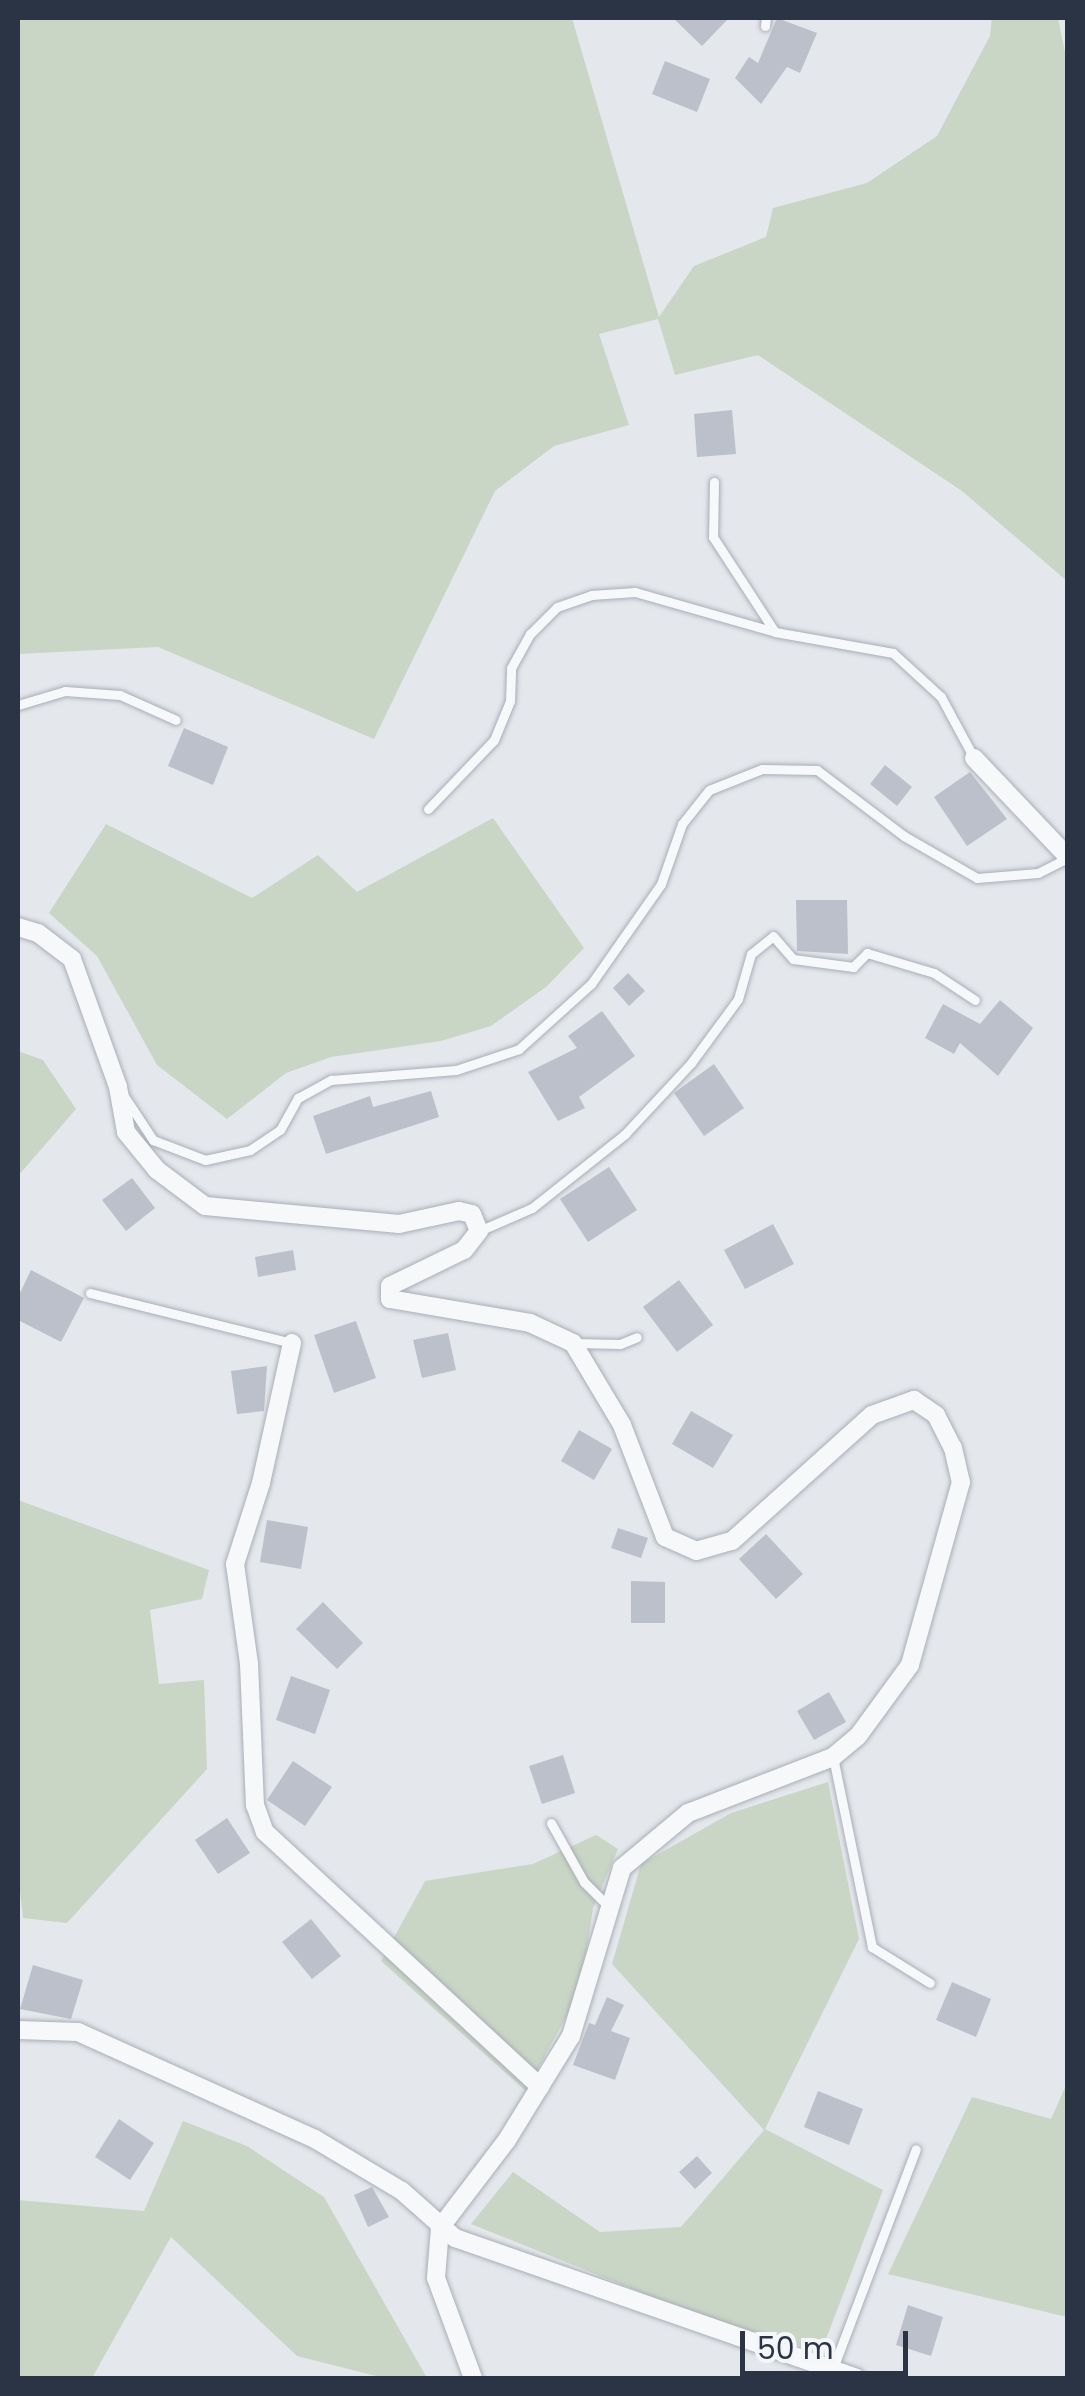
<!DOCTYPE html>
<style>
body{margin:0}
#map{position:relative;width:1085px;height:2396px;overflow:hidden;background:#e4e7ec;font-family:Poppins,sans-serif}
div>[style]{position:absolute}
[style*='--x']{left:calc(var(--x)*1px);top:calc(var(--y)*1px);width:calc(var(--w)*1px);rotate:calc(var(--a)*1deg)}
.green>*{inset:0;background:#c9d6c5}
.building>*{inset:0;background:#bbc0ca}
.roads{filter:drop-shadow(0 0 2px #a9aeb7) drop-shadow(0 0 2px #a9aeb7)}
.lane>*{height:9px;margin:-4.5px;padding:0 4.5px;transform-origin:4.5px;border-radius:4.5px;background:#f7f8fa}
.street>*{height:18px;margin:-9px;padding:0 9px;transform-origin:9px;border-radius:9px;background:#f7f8fa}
span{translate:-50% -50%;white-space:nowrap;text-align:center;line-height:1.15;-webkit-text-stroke:8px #f4f6f9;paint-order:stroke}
.frame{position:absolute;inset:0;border:20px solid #2b3445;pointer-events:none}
.scale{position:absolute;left:740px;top:2331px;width:168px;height:45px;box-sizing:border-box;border:5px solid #2b3445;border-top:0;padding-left:12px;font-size:30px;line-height:35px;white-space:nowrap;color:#2b3445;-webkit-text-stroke:8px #f4f6f9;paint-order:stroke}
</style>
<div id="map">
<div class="green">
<i style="clip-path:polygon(18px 18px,572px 18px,659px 317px,694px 266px,766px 237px,773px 208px,867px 183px,937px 136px,990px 36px,992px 18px,1058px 18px,1068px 67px,1067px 581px,962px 491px,758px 355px,675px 375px,658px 319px,599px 334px,629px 425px,554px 446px,495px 491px,374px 739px,158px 647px,18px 654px)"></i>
<i style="clip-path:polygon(493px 818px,584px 948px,546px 987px,491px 1026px,441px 1041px,331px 1057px,286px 1073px,227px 1119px,157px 1065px,97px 956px,49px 913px,106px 824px,252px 898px,318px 855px,357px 892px)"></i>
<i style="clip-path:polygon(18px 1051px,43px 1060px,76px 1109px,18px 1176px)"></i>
<i style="clip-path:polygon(18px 1500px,209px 1570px,202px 1599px,150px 1610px,159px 1684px,204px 1680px,207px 1769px,67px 1923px,23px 1918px,18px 1875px)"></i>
<i style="clip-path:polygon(828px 1782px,859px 1939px,765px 2129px,883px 2190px,821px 2352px,690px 2312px,471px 2224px,513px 2172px,600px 2232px,681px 2227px,764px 2130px,612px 1964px,641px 1864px,731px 1813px)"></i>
<i style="clip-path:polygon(596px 1835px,618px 1849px,593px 1908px,581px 1989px,526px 2091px,381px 1961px,425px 1881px,533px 1864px)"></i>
<i style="clip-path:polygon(1067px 2083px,1067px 2317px,888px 2274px,972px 2097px,1051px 2119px)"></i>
<i style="clip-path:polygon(183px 2121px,247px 2146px,324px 2197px,427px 2378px,384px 2378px,297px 2356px,171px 2237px,92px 2378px,18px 2378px,18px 2200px,144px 2211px)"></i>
</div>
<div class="building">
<i style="clip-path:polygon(673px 18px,729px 18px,702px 46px)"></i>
<i style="clip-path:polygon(777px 18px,817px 33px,800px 73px,787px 67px,761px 104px,735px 78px,749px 57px,758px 63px)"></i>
<i style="clip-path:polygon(665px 61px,710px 79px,697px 112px,652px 94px)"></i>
<i style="clip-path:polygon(732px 410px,736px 454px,697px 457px,694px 414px)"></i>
<i style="clip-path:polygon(184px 728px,228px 747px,213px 785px,168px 766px)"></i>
<i style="clip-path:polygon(885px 765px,912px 787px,897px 806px,870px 784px)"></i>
<i style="clip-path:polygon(970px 772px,1007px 819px,967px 846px,934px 797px)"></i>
<i style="clip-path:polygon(796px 900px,847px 900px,848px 954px,797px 951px)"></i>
<i style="clip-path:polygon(628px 973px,645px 991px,629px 1006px,613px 988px)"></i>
<i style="clip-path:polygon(1000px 1000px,1033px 1028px,998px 1076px,960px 1043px,954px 1054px,925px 1038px,943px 1004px,980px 1024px)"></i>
<i style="clip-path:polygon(602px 1011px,635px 1056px,579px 1097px,585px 1108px,558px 1121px,528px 1072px,577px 1048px,568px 1036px)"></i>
<i style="clip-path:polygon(714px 1064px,744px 1108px,704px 1136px,674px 1093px)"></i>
<i style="clip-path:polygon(431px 1091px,439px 1117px,326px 1154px,313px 1116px,370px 1096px,373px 1107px)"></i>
<i style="clip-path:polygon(609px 1167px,637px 1210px,588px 1242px,560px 1199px)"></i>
<i style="clip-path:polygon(132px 1178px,155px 1208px,126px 1231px,102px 1200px)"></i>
<i style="clip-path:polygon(773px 1224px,794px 1264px,745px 1289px,724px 1250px)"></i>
<i style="clip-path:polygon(293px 1250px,296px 1270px,258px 1277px,255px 1257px)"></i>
<i style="clip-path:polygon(31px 1270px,84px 1298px,61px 1342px,18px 1320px,18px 1297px)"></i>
<i style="clip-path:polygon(679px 1280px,713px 1325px,677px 1352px,643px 1307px)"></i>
<i style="clip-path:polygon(356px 1321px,376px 1378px,334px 1393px,314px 1335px)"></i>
<i style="clip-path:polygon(448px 1333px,456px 1370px,422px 1378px,413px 1340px)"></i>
<i style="clip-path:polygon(267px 1366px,264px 1411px,237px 1414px,231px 1371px)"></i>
<i style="clip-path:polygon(691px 1411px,733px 1435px,713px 1468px,672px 1444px)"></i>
<i style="clip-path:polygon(579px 1430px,612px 1449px,594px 1480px,561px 1461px)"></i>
<i style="clip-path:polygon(267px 1520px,308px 1527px,301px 1569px,260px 1562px)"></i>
<i style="clip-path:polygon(618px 1528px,648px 1538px,641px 1558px,611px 1548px)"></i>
<i style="clip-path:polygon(766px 1534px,803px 1574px,776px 1599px,739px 1559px)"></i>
<i style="clip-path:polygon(631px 1581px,665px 1582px,665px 1623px,631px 1623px)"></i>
<i style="clip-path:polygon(323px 1602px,363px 1643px,337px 1669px,296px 1629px)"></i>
<i style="clip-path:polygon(291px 1676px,330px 1690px,315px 1734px,276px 1720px)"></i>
<i style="clip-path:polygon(829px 1692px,846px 1722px,814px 1740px,797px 1711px)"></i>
<i style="clip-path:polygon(563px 1755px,575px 1793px,542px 1804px,529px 1766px)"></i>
<i style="clip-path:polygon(293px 1761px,332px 1787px,305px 1826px,267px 1800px)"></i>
<i style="clip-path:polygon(227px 1818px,250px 1853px,218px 1874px,195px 1840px)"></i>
<i style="clip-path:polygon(311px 1919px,341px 1956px,312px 1979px,282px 1942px)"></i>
<i style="clip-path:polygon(33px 1965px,83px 1980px,71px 2019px,20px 2009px)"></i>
<i style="clip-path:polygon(952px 1982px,991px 1999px,976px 2037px,936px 2020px)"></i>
<i style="clip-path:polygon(607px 1997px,624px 2005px,611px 2031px,630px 2038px,615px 2080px,573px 2065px,589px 2023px,595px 2025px)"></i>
<i style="clip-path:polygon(818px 2091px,863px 2109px,849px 2145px,804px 2127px)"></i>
<i style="clip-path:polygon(119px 2119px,154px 2143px,130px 2180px,95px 2157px)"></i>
<i style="clip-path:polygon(697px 2156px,712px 2173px,695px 2189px,679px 2172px)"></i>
<i style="clip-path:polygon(372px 2187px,389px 2217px,368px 2227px,354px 2195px)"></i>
<i style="clip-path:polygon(908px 2305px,943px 2317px,931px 2356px,896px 2345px)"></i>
</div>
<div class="roads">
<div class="lane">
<i style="--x:765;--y:26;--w:8;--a:-83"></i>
<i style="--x:714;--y:482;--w:55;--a:91"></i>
<i style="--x:713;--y:537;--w:113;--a:56.9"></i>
<i style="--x:775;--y:632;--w:120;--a:10.1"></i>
<i style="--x:893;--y:653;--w:65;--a:42.5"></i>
<i style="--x:941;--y:697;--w:69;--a:61.6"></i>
<i style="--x:18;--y:705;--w:49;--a:-16.6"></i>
<i style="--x:65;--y:691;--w:55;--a:4.2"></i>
<i style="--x:120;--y:695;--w:61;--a:24.1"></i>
<i style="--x:428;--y:809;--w:95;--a:-46.3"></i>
<i style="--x:494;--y:740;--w:42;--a:-67.7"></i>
<i style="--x:510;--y:701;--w:33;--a:-88"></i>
<i style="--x:511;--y:668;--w:39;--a:-61"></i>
<i style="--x:530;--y:634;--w:38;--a:-45"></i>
<i style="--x:557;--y:607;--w:36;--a:-19"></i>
<i style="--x:591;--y:595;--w:44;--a:-3.9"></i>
<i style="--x:635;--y:592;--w:146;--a:15.9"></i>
<i style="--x:124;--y:1096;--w:53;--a:56.6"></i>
<i style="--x:153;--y:1140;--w:56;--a:21"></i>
<i style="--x:205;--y:1160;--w:46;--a:-12.5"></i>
<i style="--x:250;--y:1150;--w:36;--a:-34"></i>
<i style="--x:280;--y:1130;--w:37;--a:-61"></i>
<i style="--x:298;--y:1098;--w:38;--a:-29"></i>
<i style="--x:331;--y:1080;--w:125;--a:-4.6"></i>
<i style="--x:456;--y:1070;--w:66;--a:-18.4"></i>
<i style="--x:519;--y:1049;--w:97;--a:-42.1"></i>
<i style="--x:591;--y:984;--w:122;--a:-55"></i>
<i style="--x:661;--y:884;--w:64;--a:-70.7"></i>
<i style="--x:682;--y:824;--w:43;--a:-51.5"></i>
<i style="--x:709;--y:790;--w:57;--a:-21.6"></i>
<i style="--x:762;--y:769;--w:55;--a:1"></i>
<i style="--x:817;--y:770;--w:109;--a:37.2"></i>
<i style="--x:904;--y:836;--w:84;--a:29.9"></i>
<i style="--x:977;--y:878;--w:61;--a:-4.7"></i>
<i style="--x:1038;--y:873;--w:34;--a:-27"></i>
<i style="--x:479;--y:1231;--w:58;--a:-23.5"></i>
<i style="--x:532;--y:1208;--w:119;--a:-38.5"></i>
<i style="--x:625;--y:1134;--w:97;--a:-47.1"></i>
<i style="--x:691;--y:1063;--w:79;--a:-53.7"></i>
<i style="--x:738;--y:999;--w:47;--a:-73.9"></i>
<i style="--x:751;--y:954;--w:28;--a:-39"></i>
<i style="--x:773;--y:936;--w:30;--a:49"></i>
<i style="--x:793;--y:959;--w:61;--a:7.6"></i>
<i style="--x:853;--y:967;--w:20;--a:-45"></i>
<i style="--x:867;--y:953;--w:70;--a:16.6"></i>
<i style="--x:934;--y:973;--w:49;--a:33.4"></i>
<i style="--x:90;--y:1293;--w:208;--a:13.9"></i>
<i style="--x:575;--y:1343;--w:45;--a:1.3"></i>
<i style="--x:620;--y:1344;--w:18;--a:-22"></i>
<i style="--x:833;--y:1757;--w:194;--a:78.4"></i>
<i style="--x:872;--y:1947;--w:68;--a:31.8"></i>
<i style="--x:551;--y:1823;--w:68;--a:60.8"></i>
<i style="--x:584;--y:1882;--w:35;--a:45"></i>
<i style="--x:832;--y:2371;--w:237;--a:-69.3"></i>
</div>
<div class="street">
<i style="--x:974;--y:758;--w:137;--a:46.5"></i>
<i style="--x:18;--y:927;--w:21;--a:17"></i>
<i style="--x:38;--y:933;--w:43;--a:37.4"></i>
<i style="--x:72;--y:959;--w:136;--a:70.2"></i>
<i style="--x:118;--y:1087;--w:46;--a:79.9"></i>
<i style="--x:126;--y:1132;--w:49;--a:50.8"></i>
<i style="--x:157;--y:1170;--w:60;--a:36.9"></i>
<i style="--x:205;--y:1206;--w:195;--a:5.3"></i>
<i style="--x:399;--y:1224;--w:61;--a:-12.2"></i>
<i style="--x:459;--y:1211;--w:13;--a:13"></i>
<i style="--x:472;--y:1214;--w:18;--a:68"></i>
<i style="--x:479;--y:1231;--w:24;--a:128"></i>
<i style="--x:464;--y:1250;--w:82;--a:154.1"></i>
<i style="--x:390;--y:1286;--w:13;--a:90"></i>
<i style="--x:390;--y:1299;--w:142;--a:9.7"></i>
<i style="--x:530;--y:1323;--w:47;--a:24.9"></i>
<i style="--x:573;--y:1343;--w:96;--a:59.1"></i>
<i style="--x:622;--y:1425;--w:120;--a:69"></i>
<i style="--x:665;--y:1537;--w:34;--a:24"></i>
<i style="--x:696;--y:1551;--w:37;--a:-16"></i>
<i style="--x:732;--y:1541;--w:188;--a:-42"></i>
<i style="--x:872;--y:1415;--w:45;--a:-19.7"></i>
<i style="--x:914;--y:1400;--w:27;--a:34"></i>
<i style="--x:936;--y:1415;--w:37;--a:63"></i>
<i style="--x:953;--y:1448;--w:35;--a:77"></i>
<i style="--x:961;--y:1482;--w:190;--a:105.6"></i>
<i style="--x:910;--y:1665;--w:88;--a:126.2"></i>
<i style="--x:858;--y:1736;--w:33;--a:140"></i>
<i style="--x:833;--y:1757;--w:155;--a:158.9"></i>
<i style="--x:688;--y:1813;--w:86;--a:140.2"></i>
<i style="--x:622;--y:1868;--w:176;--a:106.9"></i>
<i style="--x:571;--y:2036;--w:122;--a:121.6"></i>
<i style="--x:507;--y:2140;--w:111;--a:127.3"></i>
<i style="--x:440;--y:2228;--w:50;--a:94.6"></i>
<i style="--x:436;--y:2278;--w:107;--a:69.7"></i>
<i style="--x:292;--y:1343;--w:143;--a:102.5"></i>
<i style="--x:261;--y:1483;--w:85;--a:107.8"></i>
<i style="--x:235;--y:1564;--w:100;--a:82"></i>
<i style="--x:249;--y:1663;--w:142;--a:87.6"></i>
<i style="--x:255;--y:1805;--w:29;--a:70"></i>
<i style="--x:265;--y:1832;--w:375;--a:42.8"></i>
<i style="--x:18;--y:2030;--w:60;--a:1.9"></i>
<i style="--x:78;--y:2032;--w:260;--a:24.3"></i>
<i style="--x:315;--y:2139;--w:101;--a:30.9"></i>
<i style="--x:402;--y:2191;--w:71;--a:41.6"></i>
<i style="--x:455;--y:2238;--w:425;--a:19.2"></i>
</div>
</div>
<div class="frame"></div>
<div class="scale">50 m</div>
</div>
